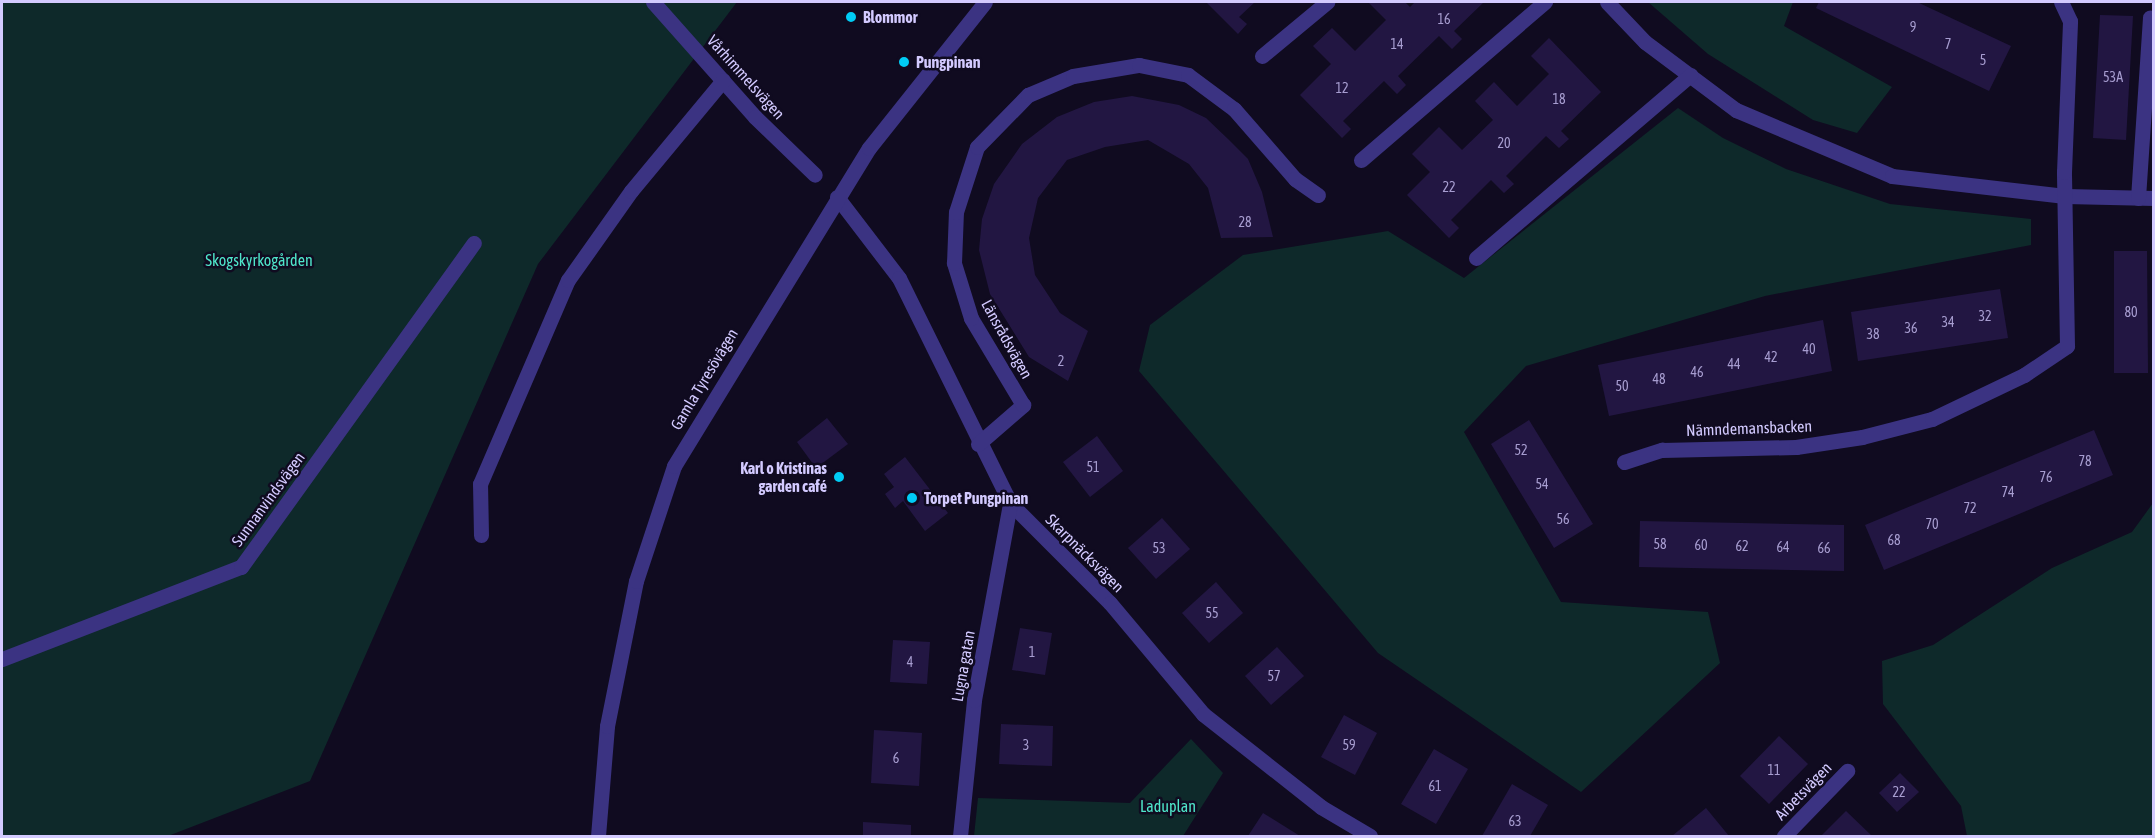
<!DOCTYPE html>
<meta charset="utf-8">
<style>
body{margin:0}
#map{position:relative;width:2155px;height:838px;overflow:hidden;background:#100b20;font-family:"Asap Condensed",sans-serif}
div>[style]{position:absolute}
[style*='--x']{left:calc(var(--x)*1px);top:calc(var(--y)*1px);width:calc(var(--w)*1px);rotate:calc(var(--a)*1deg)}
.green>*{inset:0;background:#0e292a}
.building>*{inset:0;background:#221642}
.minor>*{height:15px;margin:-7.5px;padding:0 7.5px;transform-origin:7.5px;border-radius:7.5px;background:#3b3382}
.dots>*{width:16px;height:16px;translate:-50% -50%;box-sizing:border-box;border:3px solid #100b20;border-radius:50%}
span{translate:-50% -50%;white-space:nowrap;text-align:center;line-height:1.15;-webkit-text-stroke:5px #100b20;paint-order:stroke}
.number-label{font-size:14px;color:#a79dd0}
.number-label span{-webkit-text-stroke-width:0}
.poi-label{font-size:16px;color:#d3caff;font-weight:700}
.left{translate:0 -50%;text-align:left}
.right{translate:-100% -50%;text-align:right}
.street-label{font-size:16px;color:#d3caff}
.park-label{font-size:16px;color:#4fe6ca}
.frame{position:absolute;inset:0;border:3px solid #d3caff;pointer-events:none}
</style>
<div id="map">
<div class="green">
<i style="clip-path:polygon(2px 2px,737px 2px,538px 264px,310px 781px,168px 836px,2px 836px)"></i>
<i style="clip-path:polygon(1648px 2px,1793px 2px,1784px 26px,1892px 87px,1857px 133px,1813px 120px,1708px 54px)"></i>
<i style="clip-path:polygon(1678px 108px,1723px 138px,1786px 169px,1890px 204px,2031px 219px,2031px 245px,1765px 296px,1526px 366px,1464px 432px,1561px 602px,1708px 612px,1720px 663px,1581px 792px,1378px 653px,1139px 371px,1150px 325px,1243px 255px,1388px 231px,1464px 278px)"></i>
<i style="clip-path:polygon(2153px 503px,2153px 836px,1967px 836px,1961px 806px,1883px 704px,1882px 661px,1933px 645px,2052px 568px,2132px 532px)"></i>
<i style="clip-path:polygon(1191px 739px,1223px 773px,1183px 836px,974px 836px,978px 798px,1130px 803px)"></i>
</div>
<div class="building">
<i style="clip-path:polygon(1206px 2px,1255px 2px,1239px 17px,1247px 24px,1238px 34px)"></i>
<i style="clip-path:polygon(1368px 2px,1405px 2px,1410px 7px,1415px 2px,1484px 2px,1454px 31px,1462px 39px,1452px 49px,1439px 36px,1398px 76px,1406px 85px,1397px 94px,1384px 81px,1343px 121px,1351px 129px,1342px 138px,1300px 95px,1331px 64px,1313px 46px,1332px 28px,1355px 51px,1386px 20px)"></i>
<i style="clip-path:polygon(1819px 2px,1917px 2px,2011px 46px,1989px 91px,1816px 8px)"></i>
<i style="clip-path:polygon(2100px 15px,2133px 16px,2126px 140px,2093px 138px)"></i>
<i style="clip-path:polygon(1549px 38px,1601px 92px,1561px 131px,1569px 139px,1559px 148px,1546px 136px,1506px 176px,1514px 184px,1504px 193px,1491px 180px,1451px 220px,1459px 228px,1449px 238px,1407px 195px,1430px 172px,1412px 154px,1439px 127px,1462px 150px,1493px 120px,1475px 101px,1494px 82px,1517px 106px,1549px 74px,1531px 56px)"></i>
<i style="clip-path:polygon(1132px 96px,1179px 105px,1206px 118px,1228px 139px,1248px 159px,1262px 192px,1273px 237px,1221px 238px,1208px 188px,1189px 164px,1148px 140px,1105px 147px,1067px 160px,1038px 198px,1029px 238px,1035px 275px,1060px 313px,1088px 331px,1068px 381px,1029px 357px,990px 294px,979px 250px,982px 219px,994px 184px,1022px 144px,1057px 117px,1094px 102px)"></i>
<i style="clip-path:polygon(2114px 251px,2147px 251px,2148px 373px,2114px 373px)"></i>
<i style="clip-path:polygon(2000px 289px,2008px 338px,1858px 361px,1851px 312px)"></i>
<i style="clip-path:polygon(1823px 320px,1832px 371px,1609px 416px,1598px 365px)"></i>
<i style="clip-path:polygon(827px 418px,848px 444px,816px 468px,797px 442px)"></i>
<i style="clip-path:polygon(1529px 420px,1593px 524px,1554px 548px,1491px 444px)"></i>
<i style="clip-path:polygon(2094px 430px,2113px 475px,1884px 570px,1865px 525px)"></i>
<i style="clip-path:polygon(1097px 436px,1123px 471px,1090px 497px,1063px 462px)"></i>
<i style="clip-path:polygon(905px 457px,948px 513px,925px 531px,903px 501px,895px 508px,885px 494px,894px 487px,884px 474px)"></i>
<i style="clip-path:polygon(1162px 518px,1190px 549px,1156px 579px,1128px 548px)"></i>
<i style="clip-path:polygon(1640px 521px,1844px 525px,1844px 571px,1639px 567px)"></i>
<i style="clip-path:polygon(1216px 582px,1243px 613px,1209px 643px,1182px 613px)"></i>
<i style="clip-path:polygon(1020px 628px,1052px 633px,1045px 675px,1012px 670px)"></i>
<i style="clip-path:polygon(893px 640px,930px 642px,927px 684px,890px 682px)"></i>
<i style="clip-path:polygon(1277px 647px,1304px 676px,1271px 705px,1245px 676px)"></i>
<i style="clip-path:polygon(1344px 715px,1377px 733px,1355px 775px,1321px 757px)"></i>
<i style="clip-path:polygon(1001px 724px,1053px 726px,1052px 766px,999px 764px)"></i>
<i style="clip-path:polygon(874px 730px,922px 733px,919px 786px,871px 783px)"></i>
<i style="clip-path:polygon(1779px 736px,1808px 764px,1769px 804px,1740px 776px)"></i>
<i style="clip-path:polygon(1434px 749px,1468px 769px,1436px 824px,1401px 804px)"></i>
<i style="clip-path:polygon(1900px 773px,1919px 792px,1897px 812px,1879px 793px)"></i>
<i style="clip-path:polygon(1512px 784px,1548px 805px,1530px 836px,1482px 836px)"></i>
<i style="clip-path:polygon(1706px 808px,1729px 836px,1672px 836px)"></i>
<i style="clip-path:polygon(1846px 811px,1872px 836px,1821px 836px)"></i>
<i style="clip-path:polygon(1263px 813px,1300px 836px,1248px 836px)"></i>
<i style="clip-path:polygon(863px 822px,911px 825px,911px 836px,863px 836px)"></i>
</div>
<div class="minor">
<i style="--x:653;--y:2;--w:154;--a:48.4"></i>
<i style="--x:755;--y:117;--w:83;--a:44"></i>
<i style="--x:1607;--y:2;--w:55;--a:46.5"></i>
<i style="--x:1645;--y:42;--w:114;--a:36.8"></i>
<i style="--x:1736;--y:110;--w:169;--a:22.9"></i>
<i style="--x:1892;--y:176;--w:174;--a:6.6"></i>
<i style="--x:2065;--y:196;--w:89;--a:1.3"></i>
<i style="--x:1262;--y:56;--w:85;--a:-39.7"></i>
<i style="--x:1361;--y:160;--w:243;--a:-40.7"></i>
<i style="--x:837;--y:197;--w:102;--a:52.6"></i>
<i style="--x:899;--y:278;--w:251;--a:63.7"></i>
<i style="--x:1010;--y:503;--w:141;--a:45"></i>
<i style="--x:1110;--y:603;--w:145;--a:50"></i>
<i style="--x:1203;--y:714;--w:150;--a:38.2"></i>
<i style="--x:1321;--y:807;--w:57;--a:30.6"></i>
<i style="--x:2138;--y:198;--w:181;--a:-86.2"></i>
<i style="--x:1476;--y:258;--w:282;--a:-40.5"></i>
<i style="--x:978;--y:444;--w:60;--a:-40.9"></i>
<i style="--x:1023;--y:405;--w:101;--a:-120.9"></i>
<i style="--x:971;--y:318;--w:58;--a:-107.2"></i>
<i style="--x:954;--y:263;--w:51;--a:-87.8"></i>
<i style="--x:956;--y:212;--w:68;--a:-72.1"></i>
<i style="--x:977;--y:147;--w:73;--a:-45.6"></i>
<i style="--x:1028;--y:95;--w:49;--a:-22.9"></i>
<i style="--x:1073;--y:76;--w:67;--a:-9.5"></i>
<i style="--x:1139;--y:65;--w:50;--a:11.5"></i>
<i style="--x:1188;--y:75;--w:57;--a:36.5"></i>
<i style="--x:1234;--y:109;--w:93;--a:48.9"></i>
<i style="--x:1295;--y:179;--w:28;--a:35"></i>
<i style="--x:1624;--y:462;--w:40;--a:-18"></i>
<i style="--x:1662;--y:450;--w:134;--a:-1.3"></i>
<i style="--x:1796;--y:447;--w:67;--a:-8.6"></i>
<i style="--x:1862;--y:437;--w:72;--a:-14.4"></i>
<i style="--x:1932;--y:419;--w:102;--a:-25.6"></i>
<i style="--x:2024;--y:375;--w:52;--a:-34"></i>
<i style="--x:2067;--y:346;--w:174;--a:-91"></i>
<i style="--x:2064;--y:172;--w:151;--a:-87.7"></i>
<i style="--x:2070;--y:21;--w:21;--a:-115"></i>
<i style="--x:481;--y:535;--w:51;--a:-91.1"></i>
<i style="--x:480;--y:484;--w:222;--a:-66.7"></i>
<i style="--x:568;--y:280;--w:109;--a:-54.7"></i>
<i style="--x:631;--y:191;--w:144;--a:-50.3"></i>
<i style="--x:2;--y:659;--w:256;--a:-21.1"></i>
<i style="--x:241;--y:567;--w:399;--a:-54.3"></i>
<i style="--x:598;--y:836;--w:110;--a:-85.3"></i>
<i style="--x:607;--y:726;--w:148;--a:-78.7"></i>
<i style="--x:636;--y:581;--w:121;--a:-71.7"></i>
<i style="--x:674;--y:466;--w:373;--a:-58.5"></i>
<i style="--x:869;--y:148;--w:186;--a:-51.5"></i>
<i style="--x:960;--y:836;--w:137;--a:-84.1"></i>
<i style="--x:974;--y:700;--w:200;--a:-79.6"></i>
<i style="--x:1784;--y:836;--w:91;--a:-45.9"></i>
</div>
<div class="dots">
<i style="left:851px;top:17px;background:#00ccf5"></i>
<i style="left:904px;top:62px;background:#00ccf5"></i>
<i style="left:839px;top:477px;background:#00ccf5"></i>
<i style="left:912px;top:498px;background:#00ccf5"></i>
</div>
<div class="number-label">
<span style="left:1444px;top:19px">16</span>
<span style="left:1913px;top:27px">9</span>
<span style="left:1397px;top:44px">14</span>
<span style="left:1948px;top:44px">7</span>
<span style="left:1983px;top:60px">5</span>
<span style="left:2113px;top:77px">53A</span>
<span style="left:1342px;top:88px">12</span>
<span style="left:1559px;top:99px">18</span>
<span style="left:1504px;top:143px">20</span>
<span style="left:1449px;top:187px">22</span>
<span style="left:1245px;top:222px">28</span>
<span style="left:2131px;top:312px">80</span>
<span style="left:1985px;top:316px">32</span>
<span style="left:1948px;top:322px">34</span>
<span style="left:1911px;top:328px">36</span>
<span style="left:1873px;top:334px">38</span>
<span style="left:1809px;top:349px">40</span>
<span style="left:1771px;top:357px">42</span>
<span style="left:1061px;top:361px">2</span>
<span style="left:1734px;top:364px">44</span>
<span style="left:1697px;top:372px">46</span>
<span style="left:1659px;top:379px">48</span>
<span style="left:1622px;top:386px">50</span>
<span style="left:1521px;top:450px">52</span>
<span style="left:2085px;top:461px">78</span>
<span style="left:1093px;top:467px">51</span>
<span style="left:2046px;top:477px">76</span>
<span style="left:1542px;top:484px">54</span>
<span style="left:2008px;top:492px">74</span>
<span style="left:1970px;top:508px">72</span>
<span style="left:1563px;top:519px">56</span>
<span style="left:1932px;top:524px">70</span>
<span style="left:1894px;top:540px">68</span>
<span style="left:1660px;top:544px">58</span>
<span style="left:1701px;top:545px">60</span>
<span style="left:1742px;top:546px">62</span>
<span style="left:1783px;top:547px">64</span>
<span style="left:1159px;top:548px">53</span>
<span style="left:1824px;top:548px">66</span>
<span style="left:1212px;top:613px">55</span>
<span style="left:1032px;top:652px">1</span>
<span style="left:910px;top:662px">4</span>
<span style="left:1274px;top:676px">57</span>
<span style="left:1026px;top:745px">3</span>
<span style="left:1349px;top:745px">59</span>
<span style="left:896px;top:758px">6</span>
<span style="left:1774px;top:770px">11</span>
<span style="left:1435px;top:786px">61</span>
<span style="left:1899px;top:792px">22</span>
<span style="left:1515px;top:821px">63</span>
</div>
<div class="poi-label">
<span class="left" style="left:863px;top:17px">Blommor</span>
<span class="left" style="left:916px;top:62px">Pungpinan</span>
<span class="right" style="left:827px;top:477px">Karl o Kristinas<br>garden café</span>
<span class="left" style="left:924px;top:498px">Torpet Pungpinan</span>
</div>
<div class="street-label">
<span style="left:746px;top:77px;rotate:48deg">Vårhimmelsvägen</span>
<span style="left:1007px;top:339px;rotate:61deg">Länsrådsvägen</span>
<span style="left:704px;top:379px;rotate:-59deg">Gamla Tyresövägen</span>
<span style="left:1749px;top:428px;rotate:-2deg">Nämndemansbacken</span>
<span style="left:268px;top:499px;rotate:-54deg">Sunnanvindsvägen</span>
<span style="left:1085px;top:553px;rotate:45deg">Skarpnäcksvägen</span>
<span style="left:963px;top:666px;rotate:-80deg">Lugna gatan</span>
<span style="left:1803px;top:791px;rotate:-46deg">Arbetsvägen</span>
</div>
<div class="park-label">
<span style="left:259px;top:260px">Skogskyrkogården</span>
<span style="left:1168px;top:806px">Laduplan</span>
</div>
<div class="frame"></div>
</div>
